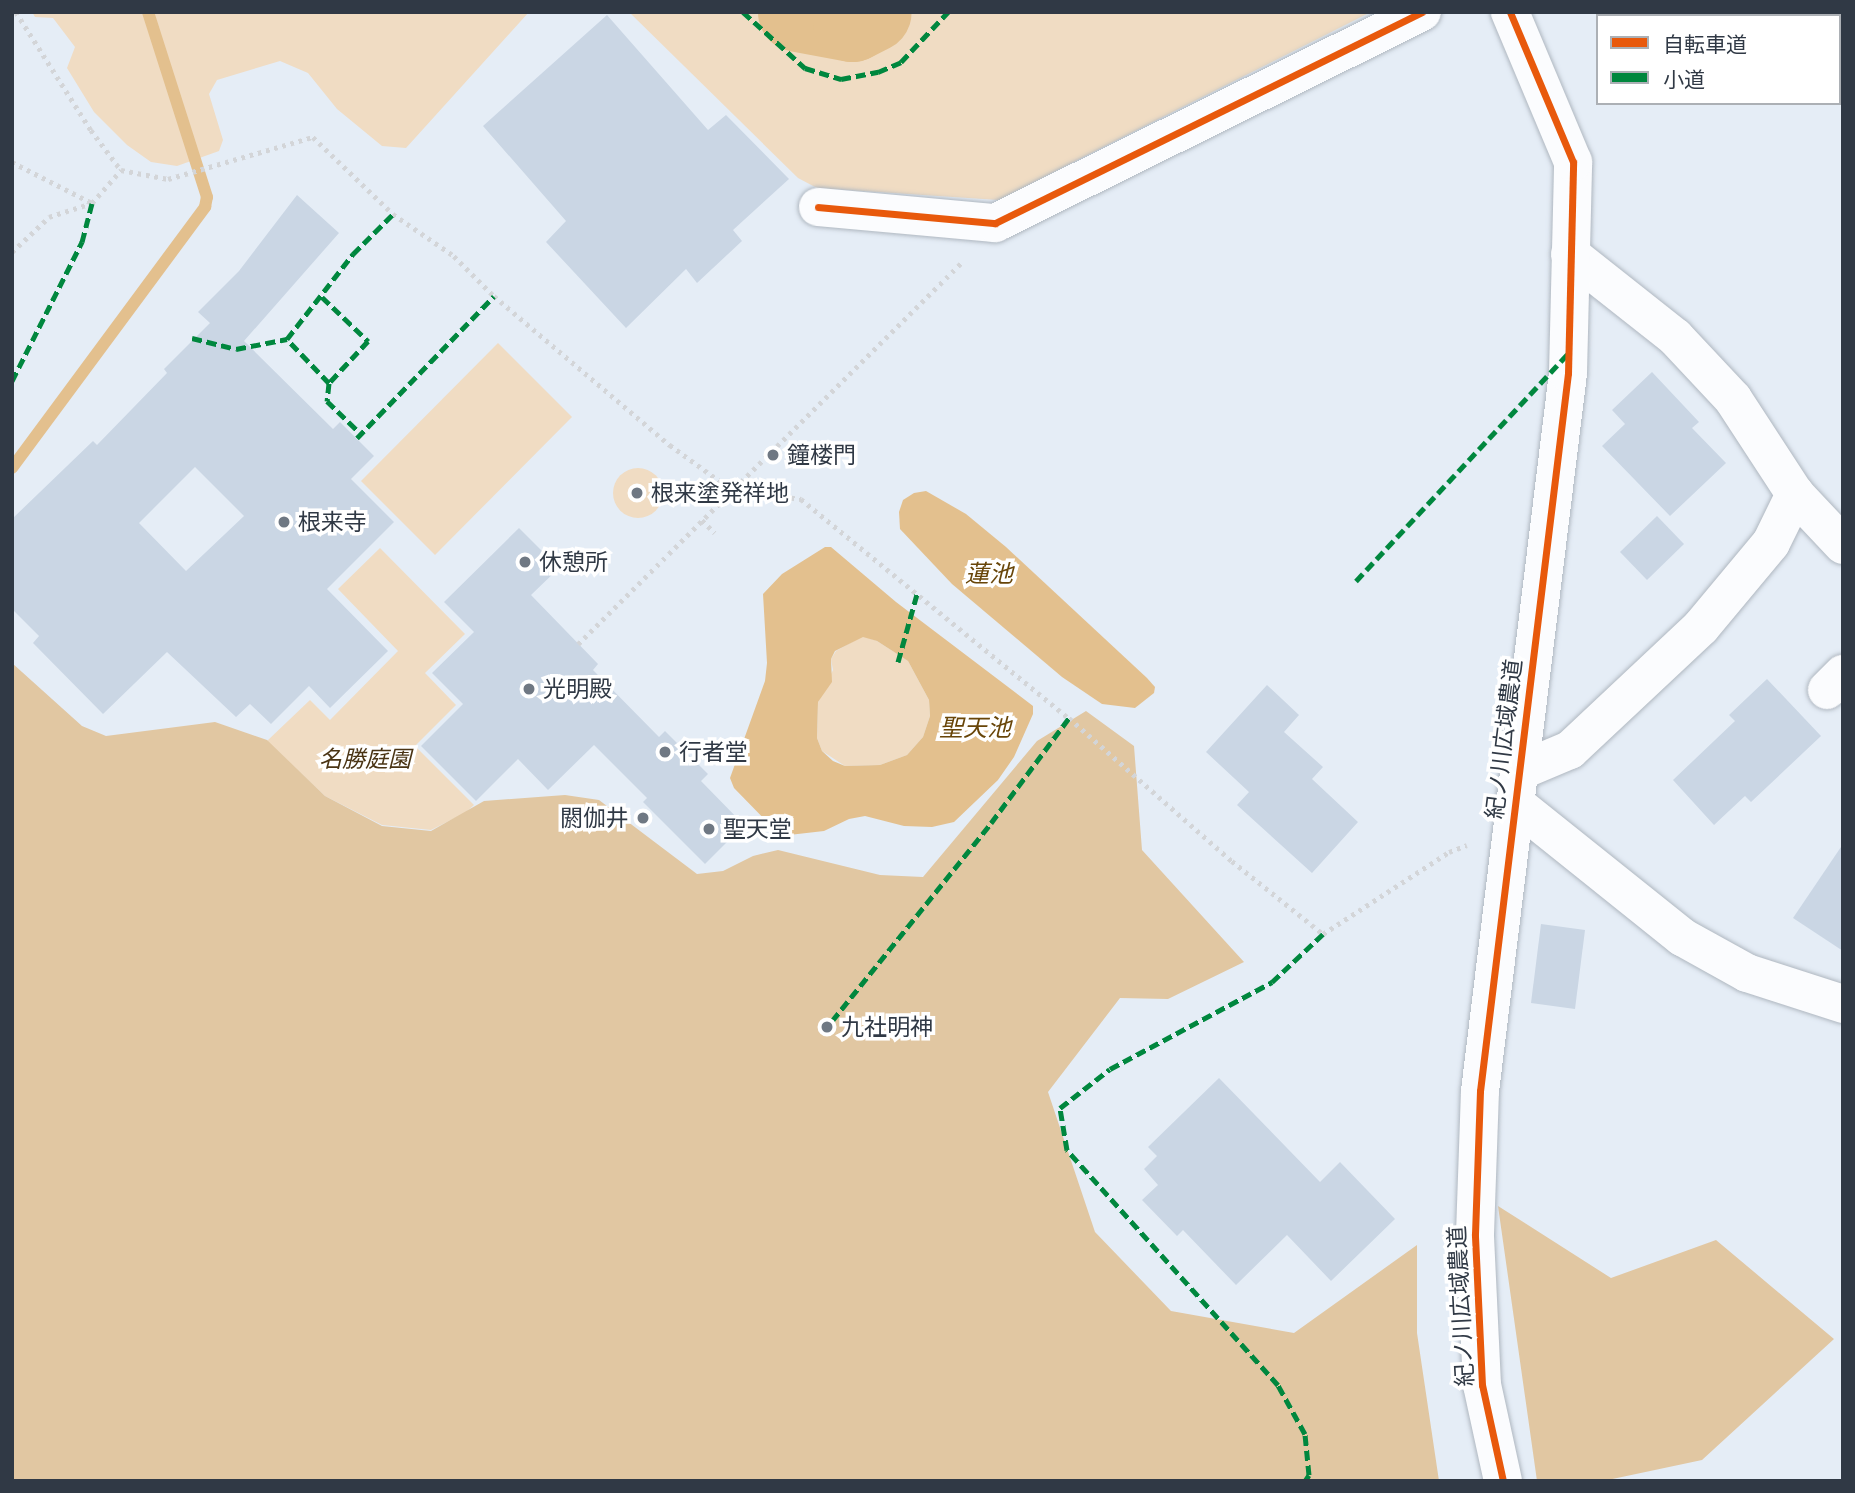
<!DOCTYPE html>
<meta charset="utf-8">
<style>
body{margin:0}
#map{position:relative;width:1855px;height:1493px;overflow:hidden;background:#e5edf6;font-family:"Zilla Slab","Noto Sans JP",serif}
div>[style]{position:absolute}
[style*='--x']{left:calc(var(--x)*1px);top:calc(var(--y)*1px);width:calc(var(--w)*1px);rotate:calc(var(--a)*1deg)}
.green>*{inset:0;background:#f0dcc3}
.round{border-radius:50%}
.forest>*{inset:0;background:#e1c7a2}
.water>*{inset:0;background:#e3c08e}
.stream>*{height:12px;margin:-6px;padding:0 6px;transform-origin:6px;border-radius:6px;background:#e3c08e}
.river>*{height:79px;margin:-39.5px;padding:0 39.5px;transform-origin:39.5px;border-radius:39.5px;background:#e3c08e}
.building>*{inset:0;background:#cad6e4}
.path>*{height:4.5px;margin-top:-2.25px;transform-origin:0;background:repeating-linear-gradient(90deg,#d3d5d8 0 3.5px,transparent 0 8.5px)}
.roads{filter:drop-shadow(0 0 2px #afb7c0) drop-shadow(0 0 2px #afb7c0)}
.minor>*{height:38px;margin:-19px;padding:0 19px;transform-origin:19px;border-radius:19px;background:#fbfcfe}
.quiet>*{height:5px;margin-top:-2.5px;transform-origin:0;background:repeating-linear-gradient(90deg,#00873e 0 10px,transparent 0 15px)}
.cycleway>*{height:7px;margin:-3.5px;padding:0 3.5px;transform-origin:3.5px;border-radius:3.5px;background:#e8590c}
.dots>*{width:19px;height:19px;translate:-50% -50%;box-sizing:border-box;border:4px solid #fff;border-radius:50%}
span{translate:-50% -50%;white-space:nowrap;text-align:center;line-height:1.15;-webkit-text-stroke:7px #fff;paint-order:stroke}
.poi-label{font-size:23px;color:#303945}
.left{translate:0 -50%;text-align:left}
.right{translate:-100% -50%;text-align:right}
.street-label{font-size:23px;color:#303945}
.park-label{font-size:23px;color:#4a3414;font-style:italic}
.water-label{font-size:24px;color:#684508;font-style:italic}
.frame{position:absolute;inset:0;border:14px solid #303945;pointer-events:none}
.legend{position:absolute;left:1596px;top:14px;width:245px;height:91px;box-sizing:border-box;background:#fff;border:2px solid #acb0b5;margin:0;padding:9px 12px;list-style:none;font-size:21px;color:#303945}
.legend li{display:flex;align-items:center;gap:14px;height:35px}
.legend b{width:35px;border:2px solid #acb0b5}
</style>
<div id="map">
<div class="green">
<i style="clip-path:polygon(32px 12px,529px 12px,406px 148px,382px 146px,337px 109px,308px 73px,280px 61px,217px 80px,209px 94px,223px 140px,219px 151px,177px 166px,151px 162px,127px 145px,94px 112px,67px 68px,75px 47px,53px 18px,35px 17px)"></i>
<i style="clip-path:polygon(629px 12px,1371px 12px,998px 200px,817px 188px,798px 178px)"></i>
<i style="clip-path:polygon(498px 343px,572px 417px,435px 555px,361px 481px)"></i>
<i class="round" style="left:613px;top:468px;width:50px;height:50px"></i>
<i style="clip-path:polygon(380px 548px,465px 634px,425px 673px,456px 705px,415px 746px,474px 805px,465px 813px,431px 830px,382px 825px,325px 796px,267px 741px,310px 700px,330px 720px,398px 651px,338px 589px)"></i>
<i style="clip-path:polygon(863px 636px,877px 641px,908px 661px,929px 700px,930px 716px,923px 737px,907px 755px,880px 765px,845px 766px,822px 751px,817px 738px,818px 702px,833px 670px,831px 659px,836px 651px)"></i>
</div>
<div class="forest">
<i style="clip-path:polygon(12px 663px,82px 726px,106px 736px,215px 722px,267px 740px,325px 796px,382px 826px,431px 831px,484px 801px,565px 795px,599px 800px,697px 874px,723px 871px,753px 856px,778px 850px,880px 875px,923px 877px,1037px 741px,1086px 711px,1134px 746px,1142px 850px,1244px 962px,1168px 999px,1120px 998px,1048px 1092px,1095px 1232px,1171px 1311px,1294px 1333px,1417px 1245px,1417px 1333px,1439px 1481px,12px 1481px)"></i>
<i style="clip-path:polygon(1498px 1206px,1611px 1278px,1716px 1240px,1834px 1339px,1702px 1460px,1603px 1481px,1537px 1481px)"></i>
</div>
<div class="water">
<i style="clip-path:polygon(926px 491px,966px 514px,1006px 547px,1147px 678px,1155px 687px,1154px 693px,1135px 708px,1102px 704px,1062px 677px,952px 584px,900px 529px,899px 512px,903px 500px,914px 493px)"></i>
<i style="clip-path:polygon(evenodd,825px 547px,831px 547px,896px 602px,1033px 706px,1033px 714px,1014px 757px,998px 780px,954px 822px,932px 827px,904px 826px,865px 816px,849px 819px,824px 831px,789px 835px,771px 826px,734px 788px,730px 778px,765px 681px,767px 663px,763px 594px,782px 574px,825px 547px,863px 637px,877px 641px,908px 661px,929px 700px,930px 716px,923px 737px,907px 755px,880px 765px,845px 766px,833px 761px,822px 751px,817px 738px,818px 702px,832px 682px,831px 659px,835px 651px,863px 637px)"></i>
</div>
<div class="stream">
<i style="--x:12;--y:468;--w:325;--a:-53.5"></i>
<i style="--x:205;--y:207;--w:10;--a:-79"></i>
<i style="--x:207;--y:197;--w:194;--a:-107.7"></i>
</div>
<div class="river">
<i style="--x:797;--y:12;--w:56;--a:10.3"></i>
<i style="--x:852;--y:22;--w:22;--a:-27"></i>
</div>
<div class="building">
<i style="clip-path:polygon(607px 15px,708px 130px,726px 115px,789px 179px,733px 230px,742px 241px,697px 283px,686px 269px,626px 328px,546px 242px,566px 221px,483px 126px)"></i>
<i style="clip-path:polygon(evenodd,297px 195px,339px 233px,244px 341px,333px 429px,340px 422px,374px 456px,351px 479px,394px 522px,327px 589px,388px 651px,330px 708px,309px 686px,271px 724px,250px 704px,236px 717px,167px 652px,103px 714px,33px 643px,39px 636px,12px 609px,12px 519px,93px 441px,97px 445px,167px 373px,164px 369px,210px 323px,198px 312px,239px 271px,297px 195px,195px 467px,244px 516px,186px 571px,139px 523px,195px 467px)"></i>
<i style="clip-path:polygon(1652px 372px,1699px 422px,1692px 428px,1726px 463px,1670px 516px,1602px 446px,1625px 424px,1612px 410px)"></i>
<i style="clip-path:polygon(1657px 516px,1684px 544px,1647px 580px,1620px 552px)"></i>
<i style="clip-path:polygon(519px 528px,559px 568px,531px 595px,598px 664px,593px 670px,659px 737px,665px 731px,708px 774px,701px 781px,744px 825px,705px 864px,643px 802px,647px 798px,594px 745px,548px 790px,518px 759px,476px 801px,421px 746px,463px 704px,432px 673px,474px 632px,444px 602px)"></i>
<i style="clip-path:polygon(1767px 679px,1821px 736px,1751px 802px,1745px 796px,1714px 825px,1673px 780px,1735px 721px,1729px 715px)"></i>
<i style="clip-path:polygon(1267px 685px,1299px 715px,1284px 732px,1323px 767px,1312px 779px,1358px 822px,1312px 873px,1237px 805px,1249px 792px,1206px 752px)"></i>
<i style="clip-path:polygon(1843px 844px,1843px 951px,1793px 918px)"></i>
<i style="clip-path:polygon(1541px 924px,1585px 930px,1575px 1009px,1531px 1003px)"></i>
<i style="clip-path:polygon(1219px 1078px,1320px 1182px,1340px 1162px,1395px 1219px,1331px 1281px,1287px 1235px,1236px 1285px,1183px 1230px,1177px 1236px,1142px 1200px,1158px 1185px,1144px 1169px,1157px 1156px,1148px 1147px)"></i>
</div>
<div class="path">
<i style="--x:16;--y:12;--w:140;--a:57.6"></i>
<i style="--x:91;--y:130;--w:50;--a:53.1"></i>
<i style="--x:121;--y:170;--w:48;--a:10.8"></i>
<i style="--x:168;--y:179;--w:151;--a:-16.2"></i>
<i style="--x:313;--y:137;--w:111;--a:43.9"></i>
<i style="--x:393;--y:214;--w:74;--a:34.5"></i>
<i style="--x:454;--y:256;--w:57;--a:45"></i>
<i style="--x:494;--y:296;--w:231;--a:40.3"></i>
<i style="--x:670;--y:445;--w:77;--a:36"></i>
<i style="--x:732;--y:490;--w:70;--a:7.4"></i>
<i style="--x:801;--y:499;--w:346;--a:39.3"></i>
<i style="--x:1069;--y:718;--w:217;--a:41.3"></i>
<i style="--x:1232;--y:861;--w:117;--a:38.7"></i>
<i style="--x:1323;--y:934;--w:150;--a:-33.1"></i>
<i style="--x:1449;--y:852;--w:19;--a:-21"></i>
<i style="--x:12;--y:162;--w:90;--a:27.1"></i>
<i style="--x:12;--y:252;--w:51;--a:-43.4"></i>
<i style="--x:49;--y:217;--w:45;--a:-18"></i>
<i style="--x:92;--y:203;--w:44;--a:-48.7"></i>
<i style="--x:702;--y:520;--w:18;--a:45"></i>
<i style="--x:578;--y:644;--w:542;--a:-44.85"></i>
</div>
<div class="roads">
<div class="minor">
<i style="--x:818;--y:207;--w:178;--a:5.2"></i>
<i style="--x:995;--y:223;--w:476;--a:-26.3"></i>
<i style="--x:1570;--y:254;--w:134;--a:38.3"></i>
<i style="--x:1675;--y:337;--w:85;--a:46.9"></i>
<i style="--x:1733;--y:399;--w:113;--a:56.9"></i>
<i style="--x:1795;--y:494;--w:70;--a:46.7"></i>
<i style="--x:1827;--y:690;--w:23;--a:-45"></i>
<i style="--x:1520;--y:771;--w:54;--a:-22.8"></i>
<i style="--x:1570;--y:750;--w:180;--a:-43.2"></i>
<i style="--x:1701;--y:627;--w:109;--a:-50.2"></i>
<i style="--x:1771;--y:543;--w:55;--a:-63.9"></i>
<i style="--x:1516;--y:804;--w:213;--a:38.7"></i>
<i style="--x:1682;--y:937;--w:74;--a:29"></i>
<i style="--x:1747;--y:973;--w:101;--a:17.9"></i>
<i style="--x:1503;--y:1481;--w:98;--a:-102.3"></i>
<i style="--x:1482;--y:1385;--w:151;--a:-92.7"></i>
<i style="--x:1475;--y:1234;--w:143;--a:-88"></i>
<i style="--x:1480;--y:1091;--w:723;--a:-83.01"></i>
<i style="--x:1568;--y:373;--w:211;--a:-88.6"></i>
<i style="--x:1573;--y:162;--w:163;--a:-112.8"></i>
</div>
</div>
<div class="quiet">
<i style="--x:743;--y:12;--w:84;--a:42.1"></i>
<i style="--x:805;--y:68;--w:38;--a:17"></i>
<i style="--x:841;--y:79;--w:38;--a:-11"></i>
<i style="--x:878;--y:72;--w:25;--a:-23"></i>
<i style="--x:901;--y:62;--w:69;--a:-46.8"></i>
<i style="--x:322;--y:297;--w:64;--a:43.7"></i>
<i style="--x:368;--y:341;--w:57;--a:132.9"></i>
<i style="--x:329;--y:383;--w:61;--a:-133.7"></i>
<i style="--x:287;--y:339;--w:108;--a:-52.2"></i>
<i style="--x:353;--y:254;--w:57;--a:-45"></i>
<i style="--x:192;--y:338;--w:45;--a:14"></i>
<i style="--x:236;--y:349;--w:52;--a:-11.1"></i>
<i style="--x:12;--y:381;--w:156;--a:-63.3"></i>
<i style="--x:82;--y:242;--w:40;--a:-75.6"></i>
<i style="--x:329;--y:383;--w:18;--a:96"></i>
<i style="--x:327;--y:401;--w:47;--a:44.1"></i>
<i style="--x:357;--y:438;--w:197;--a:-46"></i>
<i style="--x:1356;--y:581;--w:311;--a:-47"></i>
<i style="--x:898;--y:662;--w:71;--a:-74.4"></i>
<i style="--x:832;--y:1021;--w:254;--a:-51.2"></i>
<i style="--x:991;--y:823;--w:131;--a:-53.4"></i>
<i style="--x:1305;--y:1481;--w:7;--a:-56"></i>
<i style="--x:1309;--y:1475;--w:41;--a:-95.6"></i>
<i style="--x:1305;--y:1434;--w:56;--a:-118.9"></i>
<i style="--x:1278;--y:1385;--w:316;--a:-131.9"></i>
<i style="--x:1067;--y:1150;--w:43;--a:-99.5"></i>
<i style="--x:1060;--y:1108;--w:63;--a:-38"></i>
<i style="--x:1110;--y:1069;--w:184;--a:-28.2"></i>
<i style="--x:1272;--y:982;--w:70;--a:-43.3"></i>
</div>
<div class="cycleway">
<i style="--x:818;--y:207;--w:178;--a:5.2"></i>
<i style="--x:995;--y:223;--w:476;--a:-26.3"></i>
<i style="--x:1503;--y:1481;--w:98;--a:-102.3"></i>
<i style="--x:1482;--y:1385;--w:151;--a:-92.7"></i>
<i style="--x:1475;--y:1234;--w:143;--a:-88"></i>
<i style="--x:1480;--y:1091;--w:723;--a:-83.01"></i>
<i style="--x:1568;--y:373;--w:211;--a:-88.6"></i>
<i style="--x:1573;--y:162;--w:163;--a:-112.8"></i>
</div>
<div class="dots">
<i style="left:773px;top:455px;background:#6f7883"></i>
<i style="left:637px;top:493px;background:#6f7883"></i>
<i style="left:284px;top:522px;background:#6f7883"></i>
<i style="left:525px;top:562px;background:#6f7883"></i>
<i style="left:529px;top:689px;background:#6f7883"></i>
<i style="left:665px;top:752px;background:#6f7883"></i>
<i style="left:643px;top:818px;background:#6f7883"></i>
<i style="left:709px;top:829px;background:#6f7883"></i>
<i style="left:827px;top:1027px;background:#6f7883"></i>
</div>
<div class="poi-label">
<span class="left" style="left:787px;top:455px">鐘楼門</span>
<span class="left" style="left:651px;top:493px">根来塗発祥地</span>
<span class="left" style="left:298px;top:522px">根来寺</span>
<span class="left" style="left:539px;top:562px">休憩所</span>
<span class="left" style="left:543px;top:689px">光明殿</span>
<span class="left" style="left:679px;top:752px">行者堂</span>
<span class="right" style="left:629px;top:818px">閼伽井</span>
<span class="left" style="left:723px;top:829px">聖天堂</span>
<span class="left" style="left:841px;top:1027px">九社明神</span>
</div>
<div class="street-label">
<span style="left:1504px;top:739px;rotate:-83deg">紀ノ川広域農道</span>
<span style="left:1461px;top:1306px;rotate:-93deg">紀ノ川広域農道</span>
</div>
<div class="park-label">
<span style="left:365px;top:759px">名勝庭園</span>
</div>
<div class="water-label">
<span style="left:989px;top:574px">蓮池</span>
<span style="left:975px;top:728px">聖天池</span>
</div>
<div class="frame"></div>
<ul class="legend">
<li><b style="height:9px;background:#e8590c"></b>自転車道</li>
<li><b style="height:9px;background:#00873e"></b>小道</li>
</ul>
</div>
